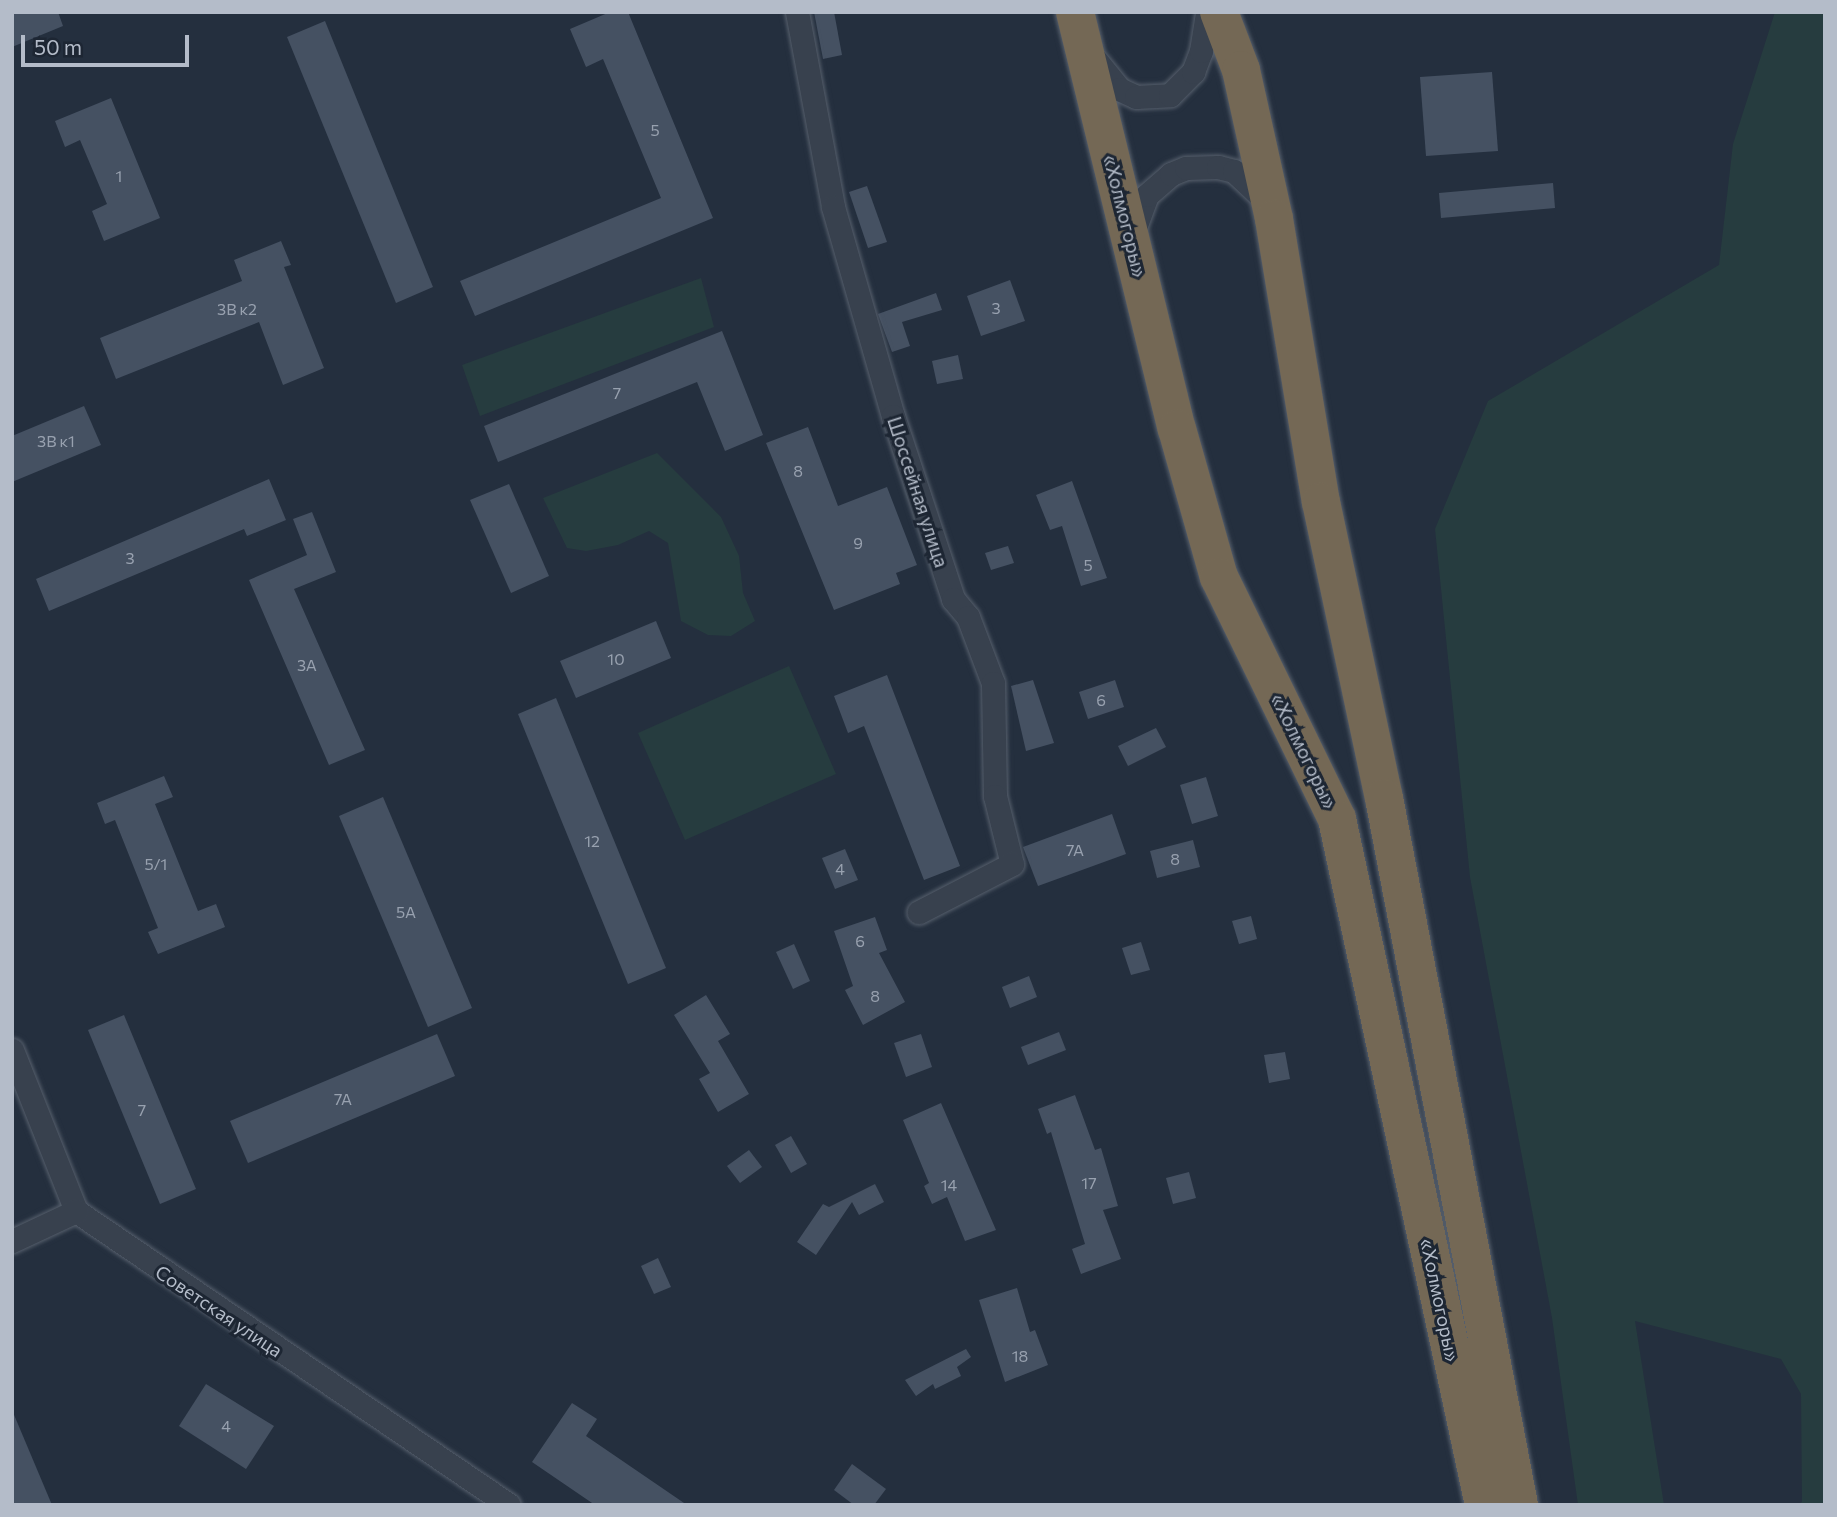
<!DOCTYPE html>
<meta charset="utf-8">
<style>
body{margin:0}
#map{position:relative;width:1837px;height:1517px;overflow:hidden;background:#242f3e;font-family:Commissioner,sans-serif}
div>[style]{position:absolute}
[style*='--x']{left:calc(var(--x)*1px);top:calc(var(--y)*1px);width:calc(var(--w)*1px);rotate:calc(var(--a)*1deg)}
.green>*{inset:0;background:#263c3f}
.building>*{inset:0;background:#455162}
.roads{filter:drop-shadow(0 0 2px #565f6c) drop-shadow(0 0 2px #565f6c)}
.street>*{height:23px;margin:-11.5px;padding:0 11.5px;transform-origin:11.5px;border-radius:11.5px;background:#38414e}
.highway>*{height:38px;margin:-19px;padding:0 19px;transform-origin:19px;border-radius:19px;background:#746855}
span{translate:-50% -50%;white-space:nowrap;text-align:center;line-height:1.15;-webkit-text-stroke:6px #1d2633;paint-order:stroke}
.number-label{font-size:16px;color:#98a1af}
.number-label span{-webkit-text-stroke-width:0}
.street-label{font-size:19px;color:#b4bcc9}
.frame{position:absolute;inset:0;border:14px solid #b4bcc9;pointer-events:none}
.scale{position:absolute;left:21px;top:35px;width:168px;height:32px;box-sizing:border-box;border:4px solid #b4bcc9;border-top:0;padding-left:9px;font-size:21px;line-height:24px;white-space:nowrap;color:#b4bcc9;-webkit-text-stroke:5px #1d2633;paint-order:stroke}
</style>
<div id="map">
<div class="green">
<i style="clip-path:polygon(1775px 12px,1825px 12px,1825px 1505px,1796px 1505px,1802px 1502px,1801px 1394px,1781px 1359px,1635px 1321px,1664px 1505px,1578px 1505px,1552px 1318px,1470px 877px,1435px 529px,1488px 401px,1719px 265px,1733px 144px)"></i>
<i style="clip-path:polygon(701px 278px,714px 327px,480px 416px,462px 365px)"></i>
<i style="clip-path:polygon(657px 453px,721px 517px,739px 556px,743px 593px,755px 621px,731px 636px,708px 635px,681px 621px,668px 543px,649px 531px,618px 545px,586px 551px,567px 548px,543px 498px)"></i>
<i style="clip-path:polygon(789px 666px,836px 774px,685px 840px,638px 733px)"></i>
</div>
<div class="building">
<i style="clip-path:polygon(12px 12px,58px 12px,63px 26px,12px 47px)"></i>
<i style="clip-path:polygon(610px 12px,628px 12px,713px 218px,475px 316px,460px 281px,661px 198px,603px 59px,586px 67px,570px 29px)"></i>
<i style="clip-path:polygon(814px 12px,834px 12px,842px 55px,823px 59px)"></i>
<i style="clip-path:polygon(325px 21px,433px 287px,396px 303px,287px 37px)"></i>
<i style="clip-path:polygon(1492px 72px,1498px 151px,1426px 156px,1420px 77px)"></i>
<i style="clip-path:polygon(111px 98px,160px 218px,104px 241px,92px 211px,107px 204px,80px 140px,65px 147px,55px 121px)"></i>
<i style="clip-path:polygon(1553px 183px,1555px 208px,1441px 218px,1439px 193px)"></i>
<i style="clip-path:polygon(867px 186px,887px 242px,868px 248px,849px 192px)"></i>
<i style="clip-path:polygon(281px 241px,291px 265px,284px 267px,324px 368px,283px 385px,259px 322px,116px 379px,100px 338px,242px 281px,234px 260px)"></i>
<i style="clip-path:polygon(1010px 280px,1025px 321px,981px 336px,967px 296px)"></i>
<i style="clip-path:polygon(936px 293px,942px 310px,902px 322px,910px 346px,892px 352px,878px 314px)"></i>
<i style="clip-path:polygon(722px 331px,763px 435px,725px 451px,697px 382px,498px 462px,484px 426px)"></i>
<i style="clip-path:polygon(958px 355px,963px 379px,937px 384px,932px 361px)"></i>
<i style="clip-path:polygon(84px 406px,101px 445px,12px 482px,12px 436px)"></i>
<i style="clip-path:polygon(808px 427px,838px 506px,887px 487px,917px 565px,896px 573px,900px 584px,834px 610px,766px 443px)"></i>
<i style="clip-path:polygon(269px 479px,286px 520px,247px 536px,244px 529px,49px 611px,36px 579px)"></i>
<i style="clip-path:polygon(1072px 481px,1107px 578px,1081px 586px,1062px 526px,1050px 530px,1036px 495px)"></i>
<i style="clip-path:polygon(509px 484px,549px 576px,511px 593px,470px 500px)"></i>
<i style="clip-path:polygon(312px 512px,336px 572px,294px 589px,365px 750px,329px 765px,249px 580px,307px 555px,293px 519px)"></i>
<i style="clip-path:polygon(1008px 546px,1014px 563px,991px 570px,985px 553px)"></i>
<i style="clip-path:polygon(656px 621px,671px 658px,576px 698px,560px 661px)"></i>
<i style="clip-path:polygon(887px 675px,960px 866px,924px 880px,864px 726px,848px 733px,834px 696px)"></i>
<i style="clip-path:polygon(1033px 680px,1054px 743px,1026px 751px,1011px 686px)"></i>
<i style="clip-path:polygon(1115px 680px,1124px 707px,1088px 719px,1079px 692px)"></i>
<i style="clip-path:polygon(556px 698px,666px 968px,628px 984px,518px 714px)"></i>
<i style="clip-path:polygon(1156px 728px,1166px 747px,1128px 766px,1118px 746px)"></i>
<i style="clip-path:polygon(164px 776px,173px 797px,155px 804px,198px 911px,216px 904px,225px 927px,158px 954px,148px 932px,158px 928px,115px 820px,105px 824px,97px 803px)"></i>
<i style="clip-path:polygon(1206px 777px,1218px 816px,1192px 824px,1180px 785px)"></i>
<i style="clip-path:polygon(383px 797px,472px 1008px,428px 1027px,339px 816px)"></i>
<i style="clip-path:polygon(1112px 814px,1126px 854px,1038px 886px,1023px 847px)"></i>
<i style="clip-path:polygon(1193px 840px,1200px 867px,1157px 878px,1150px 851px)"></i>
<i style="clip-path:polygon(845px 849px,858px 880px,835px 889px,822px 858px)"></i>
<i style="clip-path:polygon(1251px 916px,1257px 939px,1239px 944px,1232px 921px)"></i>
<i style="clip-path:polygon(875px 917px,887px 950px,879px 953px,905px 1002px,863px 1025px,845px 990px,853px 986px,834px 931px)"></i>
<i style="clip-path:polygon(1141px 942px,1150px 970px,1131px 975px,1122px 948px)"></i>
<i style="clip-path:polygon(794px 944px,810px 981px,793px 989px,776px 952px)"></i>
<i style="clip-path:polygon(1029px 976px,1037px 997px,1010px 1008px,1002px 987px)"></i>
<i style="clip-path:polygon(706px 995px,730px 1034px,718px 1041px,749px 1094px,718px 1112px,699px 1079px,710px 1073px,674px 1015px)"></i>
<i style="clip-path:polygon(124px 1015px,196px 1189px,160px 1204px,88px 1030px)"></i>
<i style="clip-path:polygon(1059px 1032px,1066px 1050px,1028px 1065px,1021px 1047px)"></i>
<i style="clip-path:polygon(437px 1034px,455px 1076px,248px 1163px,230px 1121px)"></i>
<i style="clip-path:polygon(921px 1034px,932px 1067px,906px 1077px,894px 1043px)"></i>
<i style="clip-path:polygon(1285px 1052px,1290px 1079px,1269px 1083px,1264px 1055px)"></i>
<i style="clip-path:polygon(1075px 1095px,1095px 1150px,1101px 1148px,1118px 1206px,1103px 1210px,1121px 1259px,1081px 1274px,1072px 1249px,1085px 1244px,1051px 1132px,1047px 1134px,1038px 1109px)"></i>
<i style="clip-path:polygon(941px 1103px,996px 1230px,965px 1241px,947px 1197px,932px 1204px,924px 1186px,929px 1183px,903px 1120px)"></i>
<i style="clip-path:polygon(791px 1136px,807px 1164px,791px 1173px,775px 1145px)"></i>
<i style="clip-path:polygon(749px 1150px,762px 1167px,740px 1183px,727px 1166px)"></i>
<i style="clip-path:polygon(1189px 1172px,1196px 1198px,1173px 1204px,1166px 1178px)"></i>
<i style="clip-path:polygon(875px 1184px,884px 1202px,859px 1215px,852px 1202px,816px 1255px,797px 1242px,823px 1204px,829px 1207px)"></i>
<i style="clip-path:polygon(658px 1258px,671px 1287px,654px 1294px,641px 1266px)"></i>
<i style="clip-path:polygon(1017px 1288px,1030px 1332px,1035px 1330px,1048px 1365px,1005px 1382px,979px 1300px)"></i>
<i style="clip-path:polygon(966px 1349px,971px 1357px,957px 1367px,961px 1376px,935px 1389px,933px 1384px,916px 1396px,905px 1380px)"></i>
<i style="clip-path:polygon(206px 1384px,274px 1426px,246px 1469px,179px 1426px)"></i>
<i style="clip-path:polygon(572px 1403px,597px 1419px,586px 1436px,687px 1505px,595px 1505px,532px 1462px)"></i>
<i style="clip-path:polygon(12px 1410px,52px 1505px,12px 1505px)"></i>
<i style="clip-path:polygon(852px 1464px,886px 1489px,874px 1505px,854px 1505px,834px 1490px)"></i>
</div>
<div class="roads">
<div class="street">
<i style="--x:797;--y:12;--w:198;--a:79.5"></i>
<i style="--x:833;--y:207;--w:217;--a:74"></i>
<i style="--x:893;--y:416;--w:193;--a:71.8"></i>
<i style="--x:953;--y:599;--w:23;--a:50"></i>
<i style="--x:968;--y:617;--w:71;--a:69.3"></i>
<i style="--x:993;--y:683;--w:113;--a:89"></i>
<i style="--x:995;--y:796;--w:70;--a:76"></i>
<i style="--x:1012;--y:864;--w:105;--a:152.7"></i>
<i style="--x:1095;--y:59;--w:38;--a:51"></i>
<i style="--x:1119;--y:89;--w:19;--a:25"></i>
<i style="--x:1136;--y:97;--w:34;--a:-3"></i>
<i style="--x:1170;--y:95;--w:33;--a:-45"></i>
<i style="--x:1193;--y:72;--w:22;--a:-69"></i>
<i style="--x:1201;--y:51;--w:39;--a:-81"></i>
<i style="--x:1133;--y:233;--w:40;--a:-69.8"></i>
<i style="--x:1147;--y:195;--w:32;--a:-41"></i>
<i style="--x:1171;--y:174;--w:16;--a:-22"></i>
<i style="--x:1186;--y:168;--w:32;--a:-2"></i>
<i style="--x:1218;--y:167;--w:16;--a:14"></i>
<i style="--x:1234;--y:171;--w:44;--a:43.2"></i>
<i style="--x:12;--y:1050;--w:173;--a:68.3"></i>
<i style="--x:76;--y:1211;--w:523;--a:34.18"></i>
<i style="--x:12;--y:1241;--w:71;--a:-25.1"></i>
</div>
<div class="highway">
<i style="--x:1075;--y:12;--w:429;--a:76.3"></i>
<i style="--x:1177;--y:429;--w:154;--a:74.2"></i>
<i style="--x:1219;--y:577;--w:269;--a:64"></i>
<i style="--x:1337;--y:819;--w:702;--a:77.91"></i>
<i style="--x:1219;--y:12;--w:62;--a:69.2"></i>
<i style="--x:1241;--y:70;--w:153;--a:77.5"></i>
<i style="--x:1274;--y:219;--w:287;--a:80.6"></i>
<i style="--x:1321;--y:502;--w:303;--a:78"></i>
<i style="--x:1384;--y:798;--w:720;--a:79.19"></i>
</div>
</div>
<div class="number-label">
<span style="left:655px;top:130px">5</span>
<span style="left:119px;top:176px">1</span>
<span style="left:996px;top:308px">3</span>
<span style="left:237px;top:309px">3В к2</span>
<span style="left:617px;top:393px">7</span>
<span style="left:56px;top:441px">3В к1</span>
<span style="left:798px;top:471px">8</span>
<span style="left:858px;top:543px">9</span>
<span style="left:130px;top:558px">3</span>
<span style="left:1088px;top:565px">5</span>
<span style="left:616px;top:659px">10</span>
<span style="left:307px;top:665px">3А</span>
<span style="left:1101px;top:700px">6</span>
<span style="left:592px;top:841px">12</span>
<span style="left:1075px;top:850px">7А</span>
<span style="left:1175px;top:859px">8</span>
<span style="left:156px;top:864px">5/1</span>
<span style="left:840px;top:869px">4</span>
<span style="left:406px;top:912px">5А</span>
<span style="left:860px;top:941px">6</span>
<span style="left:875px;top:996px">8</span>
<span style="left:343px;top:1099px">7А</span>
<span style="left:142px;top:1110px">7</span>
<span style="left:1089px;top:1183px">17</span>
<span style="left:949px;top:1185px">14</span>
<span style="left:1020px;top:1356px">18</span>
<span style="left:226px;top:1426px">4</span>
</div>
<div class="street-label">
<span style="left:1125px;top:216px;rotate:76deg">«Холмогоры»</span>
<span style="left:918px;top:492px;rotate:72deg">Шоссейная улица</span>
<span style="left:1304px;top:751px;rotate:64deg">«Холмогоры»</span>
<span style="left:1440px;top:1300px;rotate:78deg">«Холмогоры»</span>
<span style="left:219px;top:1311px;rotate:34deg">Советская улица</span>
</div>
<div class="frame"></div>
<div class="scale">50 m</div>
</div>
